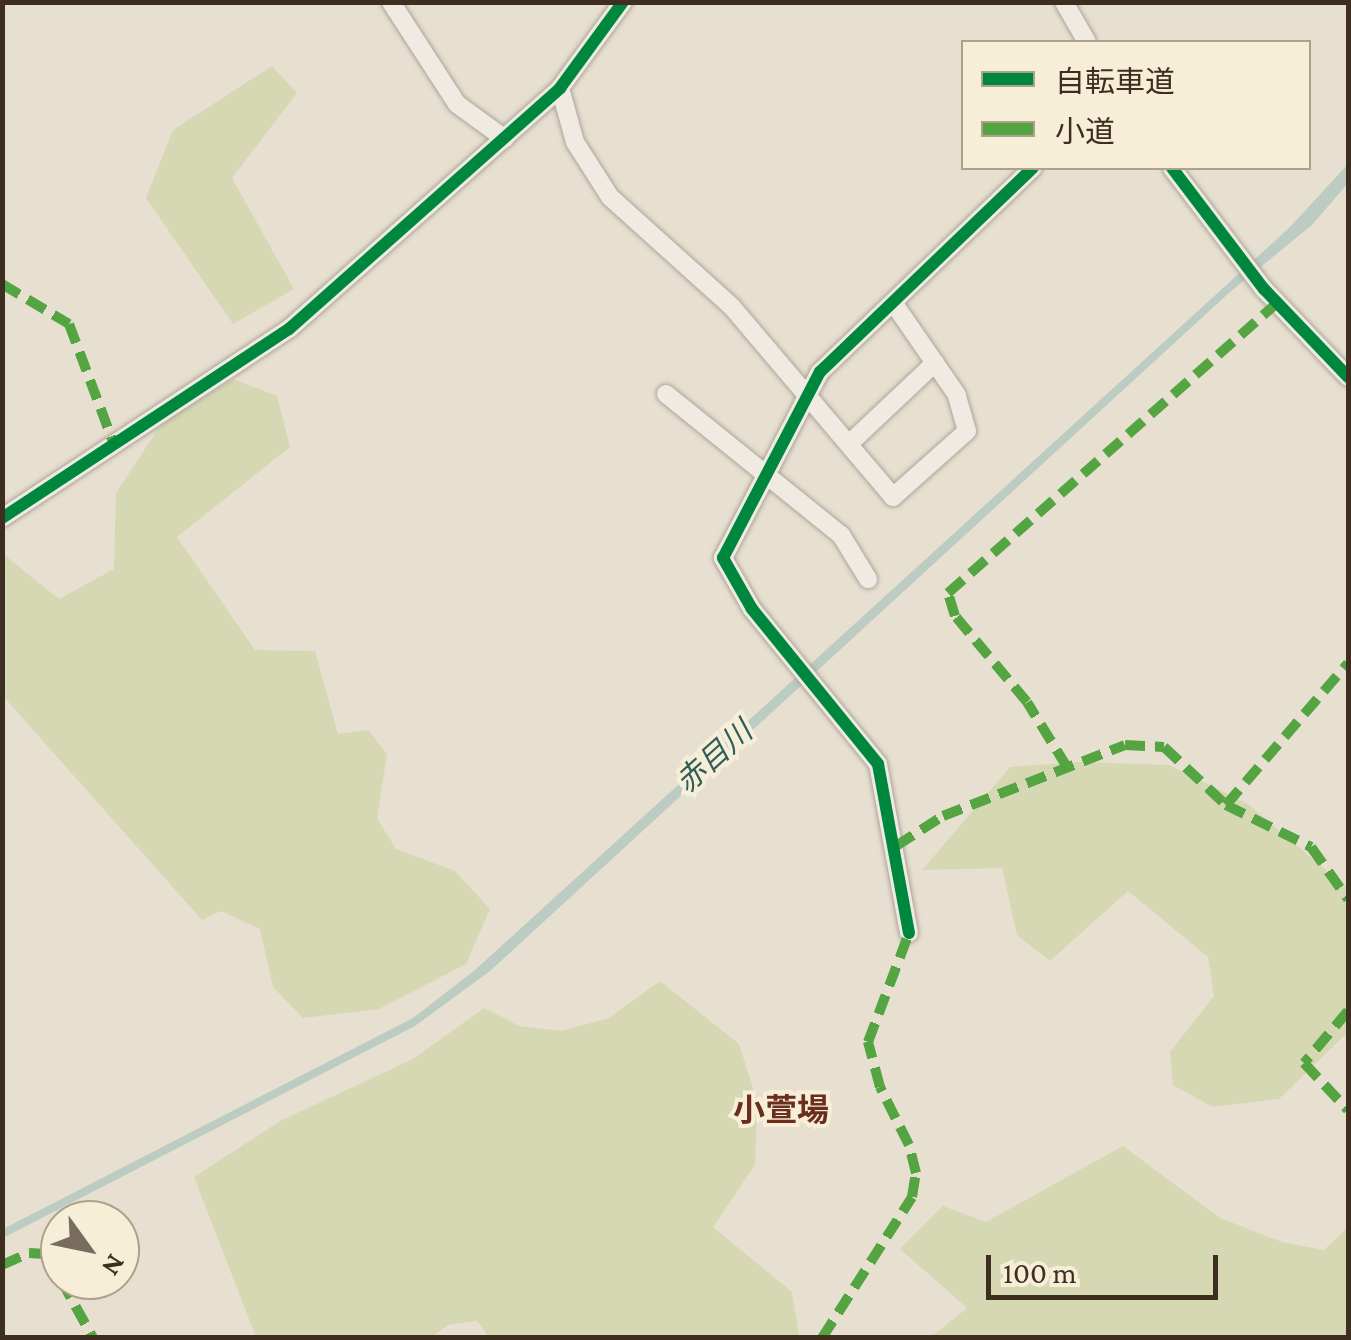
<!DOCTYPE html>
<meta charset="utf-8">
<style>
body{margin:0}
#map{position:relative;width:1351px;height:1340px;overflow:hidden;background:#e7e0d1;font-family:"Crimson Pro","Noto Sans JP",serif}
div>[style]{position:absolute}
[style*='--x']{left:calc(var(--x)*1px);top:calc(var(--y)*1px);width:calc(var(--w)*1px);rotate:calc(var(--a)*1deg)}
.green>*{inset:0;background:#d6d7b3}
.water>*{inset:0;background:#bcccc2}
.roads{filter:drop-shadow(0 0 2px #ada599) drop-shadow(0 0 2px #ada599)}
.minor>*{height:18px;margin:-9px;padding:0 9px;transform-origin:9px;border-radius:9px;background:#efebe3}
.quiet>*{height:10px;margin-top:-5px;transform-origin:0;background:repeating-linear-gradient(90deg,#54a441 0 20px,transparent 0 30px)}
.cycleway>*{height:12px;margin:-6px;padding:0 6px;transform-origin:6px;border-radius:6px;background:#00873e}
span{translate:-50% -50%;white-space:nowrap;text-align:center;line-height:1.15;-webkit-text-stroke:8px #f7eed8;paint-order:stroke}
.water-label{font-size:30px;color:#2f5d5a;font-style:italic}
.quarter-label{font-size:32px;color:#6b2e1e;font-weight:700}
.frame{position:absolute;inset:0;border:5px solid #3d2e20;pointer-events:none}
.legend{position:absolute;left:961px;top:40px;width:350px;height:130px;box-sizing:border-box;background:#f7eed8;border:2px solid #ada18e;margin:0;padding:12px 18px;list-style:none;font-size:30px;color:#3d2e20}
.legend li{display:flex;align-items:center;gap:20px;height:50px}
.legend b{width:50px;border:2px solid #ada18e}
.north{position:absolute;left:40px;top:1200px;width:100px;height:100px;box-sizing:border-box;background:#f7eed8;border:2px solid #ada18e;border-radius:50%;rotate:123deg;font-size:28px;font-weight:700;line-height:40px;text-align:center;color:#3d2e20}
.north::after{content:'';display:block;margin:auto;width:35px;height:45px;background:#786c5e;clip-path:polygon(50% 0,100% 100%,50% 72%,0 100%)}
.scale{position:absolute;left:986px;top:1255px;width:232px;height:45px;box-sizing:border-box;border:5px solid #3d2e20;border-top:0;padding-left:12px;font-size:30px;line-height:35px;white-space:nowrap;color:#3d2e20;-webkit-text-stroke:8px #f7eed8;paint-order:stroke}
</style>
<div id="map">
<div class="green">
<i style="clip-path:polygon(272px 66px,297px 93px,232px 178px,294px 289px,233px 324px,146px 198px,173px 130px)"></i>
<i style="clip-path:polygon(233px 379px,277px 396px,290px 447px,177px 537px,255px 650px,315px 651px,338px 734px,368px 730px,387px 754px,377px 818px,396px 849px,455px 871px,490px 909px,466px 964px,379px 1009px,303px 1018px,273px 987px,260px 929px,221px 911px,202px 920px,3px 696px,2px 553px,59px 599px,114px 569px,116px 493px,162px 423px)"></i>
<i style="clip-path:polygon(1078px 762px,1169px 765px,1248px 804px,1346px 887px,1348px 1032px,1279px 1099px,1213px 1107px,1173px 1085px,1170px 1052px,1214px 996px,1208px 957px,1128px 891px,1050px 961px,1017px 935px,1002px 868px,922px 870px,1010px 767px)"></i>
<i style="clip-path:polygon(660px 981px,739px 1044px,757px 1101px,755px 1165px,713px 1227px,792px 1292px,799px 1337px,489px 1337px,477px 1321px,448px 1325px,432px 1337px,256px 1337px,194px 1177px,280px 1121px,413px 1059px,484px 1008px,519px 1026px,562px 1031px,609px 1018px)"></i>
<i style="clip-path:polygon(1123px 1146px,1220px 1218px,1282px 1242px,1324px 1250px,1348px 1227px,1348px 1337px,931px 1337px,967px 1308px,900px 1249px,943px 1206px,986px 1222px)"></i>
</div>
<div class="water">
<i style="clip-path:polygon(1348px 164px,1348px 183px,1312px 225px,1230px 292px,490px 971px,415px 1026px,3px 1238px,3px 1229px,413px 1018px,475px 970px,1290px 227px)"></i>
</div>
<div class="roads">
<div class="minor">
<i style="--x:391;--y:2;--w:121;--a:57.1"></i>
<i style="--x:457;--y:104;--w:59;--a:36.1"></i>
<i style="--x:1064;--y:2;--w:46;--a:60.1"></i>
<i style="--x:560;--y:88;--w:56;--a:74.5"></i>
<i style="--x:575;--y:142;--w:65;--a:57.5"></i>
<i style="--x:610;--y:197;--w:164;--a:42"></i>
<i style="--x:732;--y:307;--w:249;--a:49.7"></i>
<i style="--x:893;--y:497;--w:99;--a:-41.7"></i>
<i style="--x:967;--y:431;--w:37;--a:-106"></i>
<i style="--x:957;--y:395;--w:109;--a:-124.6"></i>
<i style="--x:1172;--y:168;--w:152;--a:52.8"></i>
<i style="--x:1264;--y:289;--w:122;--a:46.3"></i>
<i style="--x:666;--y:394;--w:225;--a:38.9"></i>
<i style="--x:841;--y:535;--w:52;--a:58.5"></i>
<i style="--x:850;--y:443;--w:117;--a:-43.3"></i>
<i style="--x:2;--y:518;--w:344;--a:-33.4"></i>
<i style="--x:289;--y:329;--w:363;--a:-41.6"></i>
<i style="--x:560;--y:88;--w:107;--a:-53.8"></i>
<i style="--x:909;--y:933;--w:172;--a:-100.4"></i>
<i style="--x:878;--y:764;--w:200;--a:-129.1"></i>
<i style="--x:752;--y:609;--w:59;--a:-119.6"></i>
<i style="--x:723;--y:558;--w:210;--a:-62.5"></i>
<i style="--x:820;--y:372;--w:295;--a:-43.8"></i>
</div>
</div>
<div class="quiet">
<i style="--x:2;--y:284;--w:78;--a:30.8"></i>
<i style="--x:69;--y:324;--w:131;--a:69.5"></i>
<i style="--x:1067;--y:767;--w:76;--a:-121.6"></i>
<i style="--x:1027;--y:702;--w:112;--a:-129.9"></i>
<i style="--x:955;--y:616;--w:24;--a:-107"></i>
<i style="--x:948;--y:593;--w:439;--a:-41.4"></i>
<i style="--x:1226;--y:805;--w:95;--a:26.3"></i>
<i style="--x:1311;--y:847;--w:64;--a:54.6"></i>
<i style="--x:896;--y:846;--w:56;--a:-32.6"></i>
<i style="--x:943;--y:816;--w:195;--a:-21.3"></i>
<i style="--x:1125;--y:745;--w:39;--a:3"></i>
<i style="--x:1164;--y:747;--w:85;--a:43.1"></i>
<i style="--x:1226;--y:805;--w:187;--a:-49.3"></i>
<i style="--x:1348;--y:1011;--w:68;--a:130.2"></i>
<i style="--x:1304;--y:1063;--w:64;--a:46.9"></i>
<i style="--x:2;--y:1265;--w:30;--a:-24"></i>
<i style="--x:29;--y:1253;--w:17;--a:3"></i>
<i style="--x:46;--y:1254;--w:29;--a:61"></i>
<i style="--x:61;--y:1280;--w:66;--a:61.1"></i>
<i style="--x:822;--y:1338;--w:167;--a:-57.4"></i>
<i style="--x:912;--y:1197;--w:24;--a:-81"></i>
<i style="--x:916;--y:1173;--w:29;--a:-104"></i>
<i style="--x:909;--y:1145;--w:65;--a:-116.6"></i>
<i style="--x:880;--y:1087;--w:47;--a:-104.9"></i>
<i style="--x:868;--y:1042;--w:116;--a:-69.4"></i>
</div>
<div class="cycleway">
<i style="--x:1172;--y:168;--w:152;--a:52.8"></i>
<i style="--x:1264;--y:289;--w:122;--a:46.3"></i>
<i style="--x:2;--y:518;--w:344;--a:-33.4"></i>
<i style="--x:289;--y:329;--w:363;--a:-41.6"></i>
<i style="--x:560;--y:88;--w:107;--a:-53.8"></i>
<i style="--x:909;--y:933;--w:172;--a:-100.4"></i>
<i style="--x:878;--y:764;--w:200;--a:-129.1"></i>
<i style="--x:752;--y:609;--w:59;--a:-119.6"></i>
<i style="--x:723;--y:558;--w:210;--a:-62.5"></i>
<i style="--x:820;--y:372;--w:295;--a:-43.8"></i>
</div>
<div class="water-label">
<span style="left:714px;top:757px;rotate:-42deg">赤目川</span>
</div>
<div class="quarter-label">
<span style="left:781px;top:1110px">小萱場</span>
</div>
<div class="frame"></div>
<ul class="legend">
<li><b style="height:12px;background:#00873e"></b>自転車道</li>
<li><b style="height:12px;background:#54a441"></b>小道</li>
</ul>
<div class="north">N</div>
<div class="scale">100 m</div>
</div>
